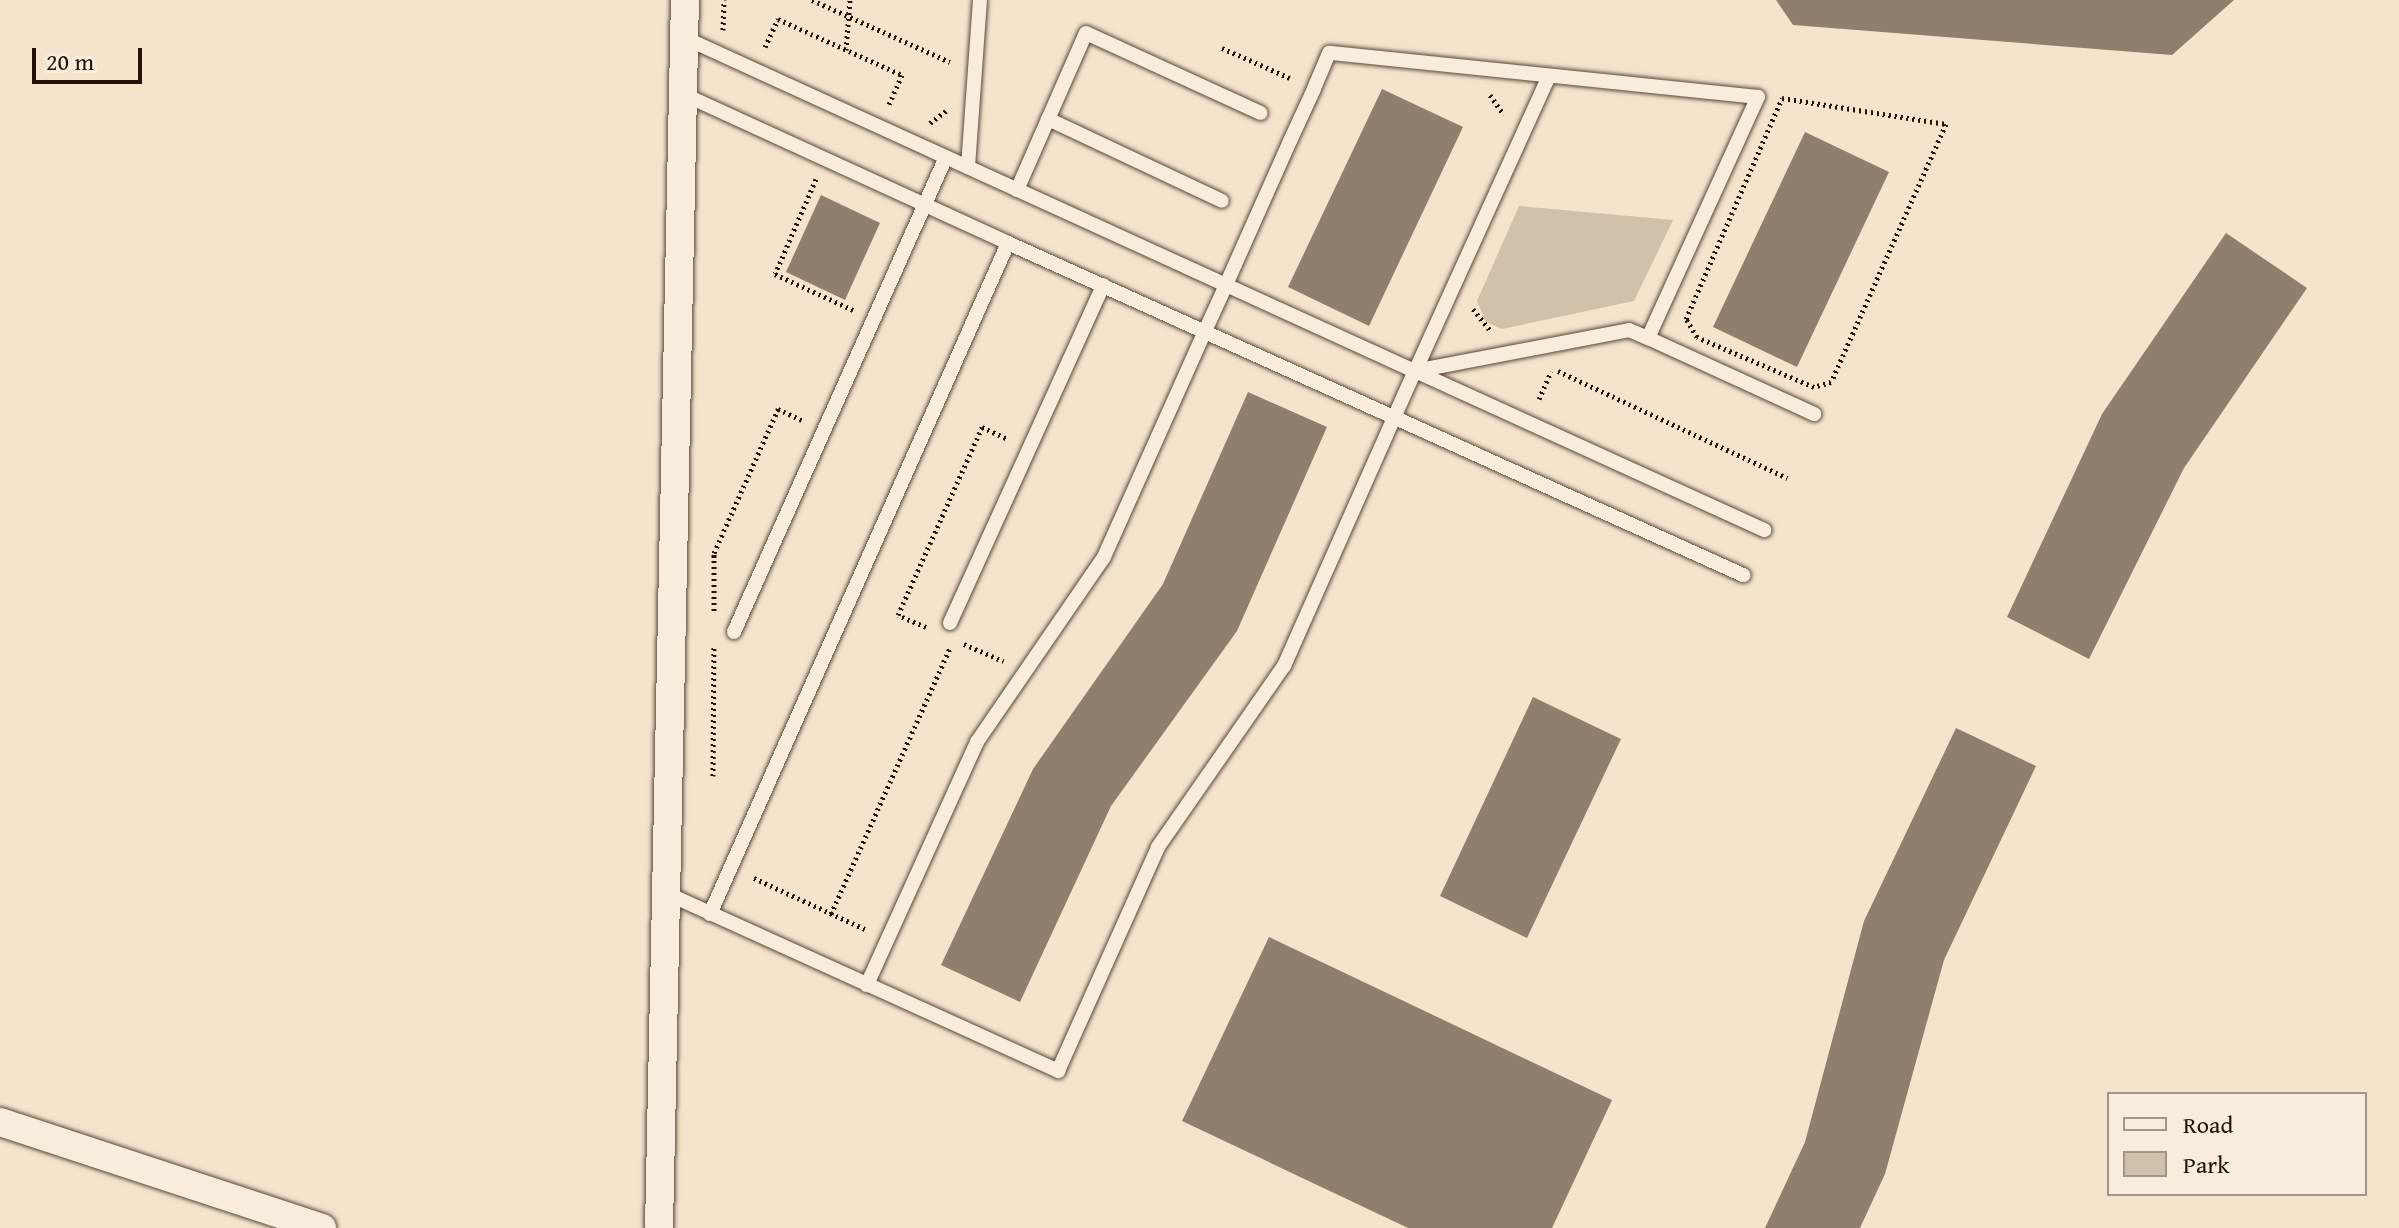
<!DOCTYPE html>
<style>
body{margin:0}
#map{position:relative;width:2399px;height:1228px;overflow:hidden;background:#f5e4cb;font-family:"Gentium Book Plus",serif}
div>[style]{position:absolute}
[style*='--x']{left:calc(var(--x)*1px);top:calc(var(--y)*1px);width:calc(var(--w)*1px);rotate:calc(var(--a)*1deg)}
.green>*{inset:0;background:#d1c0aa}
.building>*{inset:0;background:#917f6d}
.path>*{height:5px;margin-top:-2.5px;transform-origin:0;background:repeating-linear-gradient(90deg,#241208 0 2px,transparent 0 6px)}
.roads{filter:drop-shadow(0 0 2px #584639) drop-shadow(0 0 2px #584639)}
.service>*{height:14px;margin:-7px;padding:0 7px;transform-origin:7px;border-radius:7px;background:#f8eddd}
.minor>*{height:28px;margin:-14px;padding:0 14px;transform-origin:14px;border-radius:14px;background:#f8eddd}
span{translate:-50% -50%;white-space:nowrap;text-align:center;line-height:1.15;-webkit-text-stroke:6px #f8eddd;paint-order:stroke}
.legend{position:absolute;left:2107px;top:1092px;width:260px;height:104px;box-sizing:border-box;background:#f8eddd;border:2px solid #a39588;margin:0;padding:10px 14px;list-style:none;font-size:24px;color:#241208}
.legend li{display:flex;align-items:center;gap:16px;height:40px}
.legend b{width:40px;border:2px solid #a39588}
.scale{position:absolute;left:32px;top:48px;width:110px;height:36px;box-sizing:border-box;border:4px solid #241208;border-top:0;padding-left:10px;font-size:24px;line-height:28px;white-space:nowrap;color:#241208;-webkit-text-stroke:6px #f8eddd;paint-order:stroke}
</style>
<div id="map">
<div class="green">
<i style="clip-path:polygon(1519px 206px,1673px 220px,1634px 301px,1502px 329px,1486px 322px,1477px 301px)"></i>
</div>
<div class="building">
<i style="clip-path:polygon(1776px 0,2234px 0,2172px 55px,1793px 25px)"></i>
<i style="clip-path:polygon(1382px 89px,1463px 127px,1369px 326px,1288px 287px)"></i>
<i style="clip-path:polygon(1805px 132px,1889px 172px,1797px 367px,1713px 327px)"></i>
<i style="clip-path:polygon(821px 195px,880px 223px,845px 300px,786px 272px)"></i>
<i style="clip-path:polygon(2226px 233px,2307px 288px,2184px 468px,2089px 659px,2007px 617px,2102px 414px)"></i>
<i style="clip-path:polygon(1248px 392px,1327px 427px,1237px 631px,1111px 806px,1020px 1002px,941px 965px,1033px 769px,1163px 584px)"></i>
<i style="clip-path:polygon(1533px 697px,1621px 739px,1527px 938px,1440px 896px)"></i>
<i style="clip-path:polygon(1956px 728px,2036px 766px,1944px 960px,1885px 1174px,1860px 1228px,1765px 1228px,1805px 1142px,1864px 921px)"></i>
<i style="clip-path:polygon(1269px 937px,1612px 1100px,1552px 1228px,1408px 1228px,1182px 1121px)"></i>
</div>
<div class="path">
<i style="--x:812;--y:0;--w:151;--a:24.2"></i>
<i style="--x:723;--y:30;--w:30;--a:-88"></i>
<i style="--x:765;--y:47;--w:31;--a:-65"></i>
<i style="--x:778;--y:19;--w:136;--a:24.3"></i>
<i style="--x:902;--y:75;--w:32;--a:114"></i>
<i style="--x:1222;--y:48;--w:74;--a:23.8"></i>
<i style="--x:846;--y:50;--w:50;--a:-85.4"></i>
<i style="--x:1490;--y:95;--w:24;--a:55"></i>
<i style="--x:1782;--y:98;--w:166;--a:9"></i>
<i style="--x:1946;--y:124;--w:282;--a:114"></i>
<i style="--x:1831;--y:382;--w:18;--a:164"></i>
<i style="--x:1814;--y:387;--w:127;--a:-156.9"></i>
<i style="--x:1697;--y:337;--w:21;--a:-121"></i>
<i style="--x:1686;--y:319;--w:241;--a:-66.5"></i>
<i style="--x:930;--y:123;--w:21;--a:-37"></i>
<i style="--x:816;--y:179;--w:103;--a:113.3"></i>
<i style="--x:775;--y:274;--w:86;--a:24.8"></i>
<i style="--x:1473;--y:309;--w:28;--a:51"></i>
<i style="--x:1558;--y:371;--w:253;--a:25"></i>
<i style="--x:1539;--y:399;--w:30;--a:-66"></i>
<i style="--x:714;--y:611;--w:58;--a:-90"></i>
<i style="--x:714;--y:553;--w:158;--a:-66"></i>
<i style="--x:778;--y:409;--w:26;--a:25"></i>
<i style="--x:926;--y:627;--w:30;--a:-157"></i>
<i style="--x:898;--y:615;--w:206;--a:-65.9"></i>
<i style="--x:982;--y:427;--w:29;--a:25"></i>
<i style="--x:964;--y:644;--w:43;--a:23.6"></i>
<i style="--x:713;--y:776;--w:131;--a:-89.6"></i>
<i style="--x:754;--y:878;--w:122;--a:24.7"></i>
<i style="--x:831;--y:914;--w:291;--a:-65.9"></i>
</div>
<div class="roads">
<div class="service">
<i style="--x:685;--y:38;--w:595;--a:24.54"></i>
<i style="--x:1226;--y:285;--w:208;--a:24.5"></i>
<i style="--x:1415;--y:371;--w:218;--a:-10.8"></i>
<i style="--x:1629;--y:330;--w:21;--a:23"></i>
<i style="--x:1648;--y:338;--w:265;--a:-65.5"></i>
<i style="--x:1758;--y:97;--w:431;--a:-174.1"></i>
<i style="--x:1329;--y:53;--w:39;--a:113"></i>
<i style="--x:1314;--y:89;--w:57;--a:114.8"></i>
<i style="--x:1290;--y:141;--w:158;--a:114"></i>
<i style="--x:1226;--y:285;--w:51;--a:114.5"></i>
<i style="--x:1205;--y:331;--w:248;--a:114.1"></i>
<i style="--x:1104;--y:557;--w:224;--a:124.5"></i>
<i style="--x:977;--y:742;--w:267;--a:114.4"></i>
<i style="--x:1549;--y:76;--w:324;--a:114.4"></i>
<i style="--x:1415;--y:371;--w:384;--a:24.5"></i>
<i style="--x:683;--y:94;--w:358;--a:24.6"></i>
<i style="--x:1048;--y:119;--w:192;--a:25.2"></i>
<i style="--x:968;--y:167;--w:167;--a:-85.9"></i>
<i style="--x:1017;--y:190;--w:171;--a:-66.3"></i>
<i style="--x:1086;--y:33;--w:192;--a:24.6"></i>
<i style="--x:1648;--y:338;--w:183;--a:24.6"></i>
<i style="--x:950;--y:623;--w:371;--a:-65.6"></i>
<i style="--x:734;--y:632;--w:520;--a:-65.95"></i>
<i style="--x:666;--y:893;--w:431;--a:24.4"></i>
<i style="--x:1058;--y:1071;--w:245;--a:-65.9"></i>
<i style="--x:1158;--y:847;--w:221;--a:-55.2"></i>
<i style="--x:1284;--y:666;--w:323;--a:-66.1"></i>
<i style="--x:710;--y:914;--w:734;--a:-66.05"></i>
<i style="--x:1008;--y:243;--w:807;--a:24.31"></i>
</div>
<div class="minor">
<i style="--x:0;--y:1122;--w:339;--a:18.2"></i>
<i style="--x:659;--y:1228;--w:1228;--a:-88.79"></i>
</div>
</div>
<ul class="legend">
<li><b style="height:10px;background:#f8eddd"></b>Road</li>
<li><b style="height:22px;background:#d1c0aa"></b>Park</li>
</ul>
<div class="scale">20 m</div>
</div>
